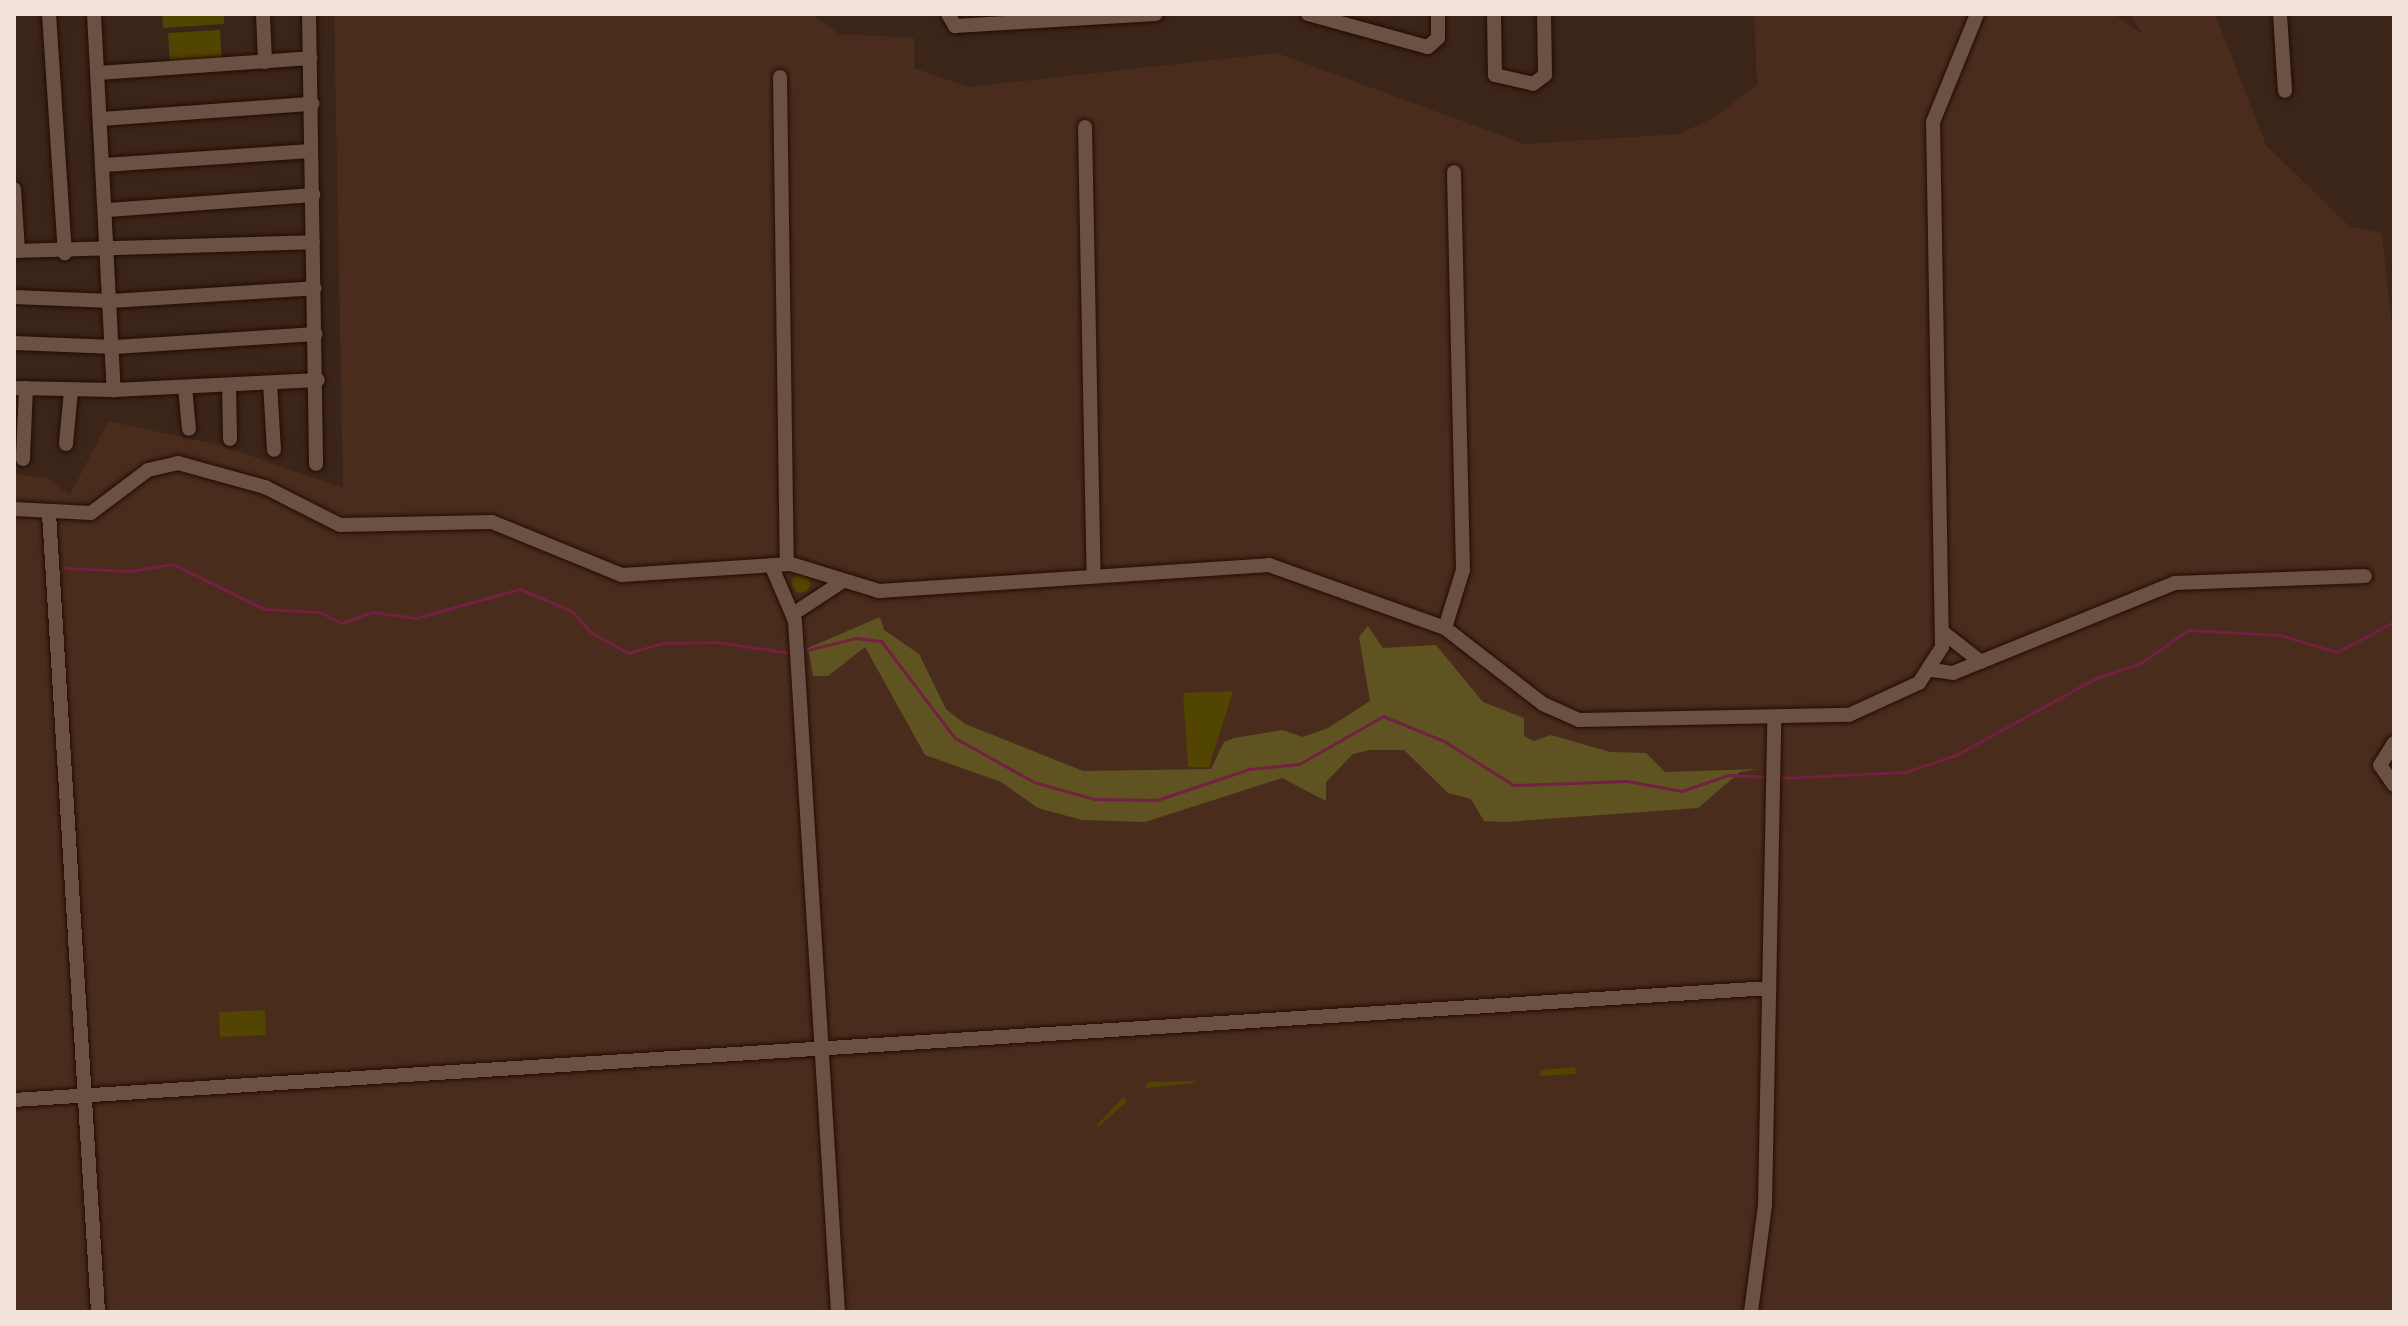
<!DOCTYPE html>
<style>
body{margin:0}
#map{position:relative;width:2408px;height:1326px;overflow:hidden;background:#3b2418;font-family:Barlow,sans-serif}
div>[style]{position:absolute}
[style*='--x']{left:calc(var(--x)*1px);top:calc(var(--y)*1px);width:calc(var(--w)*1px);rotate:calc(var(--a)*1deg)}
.built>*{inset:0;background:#492c1c}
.green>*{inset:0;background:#524401}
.round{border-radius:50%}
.forest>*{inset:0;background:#605322}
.stream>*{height:3px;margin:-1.5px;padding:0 1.5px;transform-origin:1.5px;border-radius:1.5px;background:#722140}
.roads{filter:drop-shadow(0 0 2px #210c03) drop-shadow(0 0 2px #210c03)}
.minor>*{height:14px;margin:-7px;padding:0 7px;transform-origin:7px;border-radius:7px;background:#6b5144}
span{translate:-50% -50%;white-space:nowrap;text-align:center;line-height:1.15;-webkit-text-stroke:8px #1b100b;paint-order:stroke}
.frame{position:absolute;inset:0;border:16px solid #f3e3db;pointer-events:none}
</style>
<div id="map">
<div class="built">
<i style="clip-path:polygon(334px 14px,811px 14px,839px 34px,914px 38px,914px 68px,968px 87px,1277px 53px,1525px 144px,1679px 134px,1713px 118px,1757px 85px,1754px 14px,2114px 14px,2142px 34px,2130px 14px,2215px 14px,2266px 145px,2350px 227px,2382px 233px,2394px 346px,2394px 1312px,14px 1312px,14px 474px,47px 478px,70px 495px,108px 421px,220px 445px,343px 488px)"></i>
</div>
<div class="green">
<i style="clip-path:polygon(162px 14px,224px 14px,224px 24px,163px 28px)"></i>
<i style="clip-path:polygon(220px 30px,222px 62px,170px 65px,168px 33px)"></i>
<i class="round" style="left:792px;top:575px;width:18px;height:18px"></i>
<i style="clip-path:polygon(1233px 691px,1209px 767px,1188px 767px,1183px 693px)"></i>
<i style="clip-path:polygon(265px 1010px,266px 1035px,220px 1037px,219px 1012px)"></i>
<i style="clip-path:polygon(1575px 1067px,1576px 1074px,1539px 1076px,1541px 1070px)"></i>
<i style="clip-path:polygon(1196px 1081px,1193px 1083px,1145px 1088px,1148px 1082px)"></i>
<i style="clip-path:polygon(1123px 1097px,1127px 1102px,1097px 1128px,1098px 1124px)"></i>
</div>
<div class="forest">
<i style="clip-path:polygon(880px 617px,884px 630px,919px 654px,946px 709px,965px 724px,1083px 771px,1211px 769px,1224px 742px,1234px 738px,1282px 730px,1303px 737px,1328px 728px,1370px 701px,1359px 637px,1368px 626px,1383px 648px,1436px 645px,1483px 702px,1524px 718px,1524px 736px,1534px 741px,1551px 735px,1610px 752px,1646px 753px,1665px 772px,1757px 769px,1740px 772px,1698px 808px,1505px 822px,1484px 821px,1471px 799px,1448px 793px,1404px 750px,1370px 750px,1353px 754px,1326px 782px,1326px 801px,1282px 778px,1145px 822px,1082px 820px,1038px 808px,1001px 782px,925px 755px,865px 647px,828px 676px,813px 676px,808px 648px)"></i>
</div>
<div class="stream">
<i style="--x:65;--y:568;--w:65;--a:2.6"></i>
<i style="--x:130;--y:571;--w:44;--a:-9.2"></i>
<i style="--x:173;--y:564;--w:102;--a:26.3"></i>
<i style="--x:264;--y:609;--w:56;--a:3.1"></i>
<i style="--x:320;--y:612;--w:25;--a:27"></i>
<i style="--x:342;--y:623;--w:33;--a:-20"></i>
<i style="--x:373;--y:612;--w:43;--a:7.9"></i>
<i style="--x:416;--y:618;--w:108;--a:-15.6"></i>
<i style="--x:520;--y:589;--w:56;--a:22.9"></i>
<i style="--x:572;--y:611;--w:28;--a:49"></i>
<i style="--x:590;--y:632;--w:43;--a:28.9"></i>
<i style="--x:628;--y:653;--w:36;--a:-16"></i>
<i style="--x:663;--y:643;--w:53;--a:-1.1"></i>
<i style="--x:716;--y:642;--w:76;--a:8.3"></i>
<i style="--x:803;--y:651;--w:55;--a:-13.8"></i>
<i style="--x:856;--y:638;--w:25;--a:7"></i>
<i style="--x:881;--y:641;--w:122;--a:52.7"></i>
<i style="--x:955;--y:738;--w:90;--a:29.1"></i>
<i style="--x:1034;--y:782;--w:62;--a:15.8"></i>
<i style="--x:1094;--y:799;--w:63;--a:0.9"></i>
<i style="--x:1157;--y:800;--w:97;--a:-18.6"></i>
<i style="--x:1249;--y:769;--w:50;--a:-5.7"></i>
<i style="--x:1299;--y:764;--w:97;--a:-29.7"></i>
<i style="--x:1383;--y:716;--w:66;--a:22.3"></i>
<i style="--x:1444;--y:741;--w:82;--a:32.5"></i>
<i style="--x:1513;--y:785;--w:114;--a:-2"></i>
<i style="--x:1627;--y:781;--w:56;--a:10.3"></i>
<i style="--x:1682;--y:791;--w:49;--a:-19.2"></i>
<i style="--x:1728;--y:775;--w:40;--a:2.9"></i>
<i style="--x:1779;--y:778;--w:126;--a:-2.7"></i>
<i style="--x:1905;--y:772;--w:54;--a:-18.4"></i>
<i style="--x:1956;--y:755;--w:160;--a:-28.8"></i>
<i style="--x:2096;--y:678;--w:47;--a:-18.4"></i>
<i style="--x:2141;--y:663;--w:57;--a:-35.1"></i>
<i style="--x:2188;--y:630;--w:92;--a:3.1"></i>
<i style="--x:2280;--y:635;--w:59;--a:16.6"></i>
<i style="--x:2337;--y:652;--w:64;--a:-27.8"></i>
</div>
<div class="roads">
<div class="minor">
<i style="--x:49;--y:14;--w:240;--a:86.2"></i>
<i style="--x:94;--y:14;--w:377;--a:87"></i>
<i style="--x:114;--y:390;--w:204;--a:-2.8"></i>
<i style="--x:263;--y:14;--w:48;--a:87.6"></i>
<i style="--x:309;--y:14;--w:450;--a:89.1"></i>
<i style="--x:948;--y:14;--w:14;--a:60"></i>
<i style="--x:955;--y:26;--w:201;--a:-3.4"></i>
<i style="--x:1308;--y:14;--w:124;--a:15.4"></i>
<i style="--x:1428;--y:47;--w:13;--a:-42"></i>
<i style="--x:1438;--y:38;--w:24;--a:-90"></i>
<i style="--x:1494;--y:14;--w:61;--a:89.1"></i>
<i style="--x:1495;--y:75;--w:39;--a:13"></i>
<i style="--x:1533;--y:84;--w:15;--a:-37"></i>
<i style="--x:1545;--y:75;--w:61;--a:-90.9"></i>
<i style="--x:2280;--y:14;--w:77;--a:86.3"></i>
<i style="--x:98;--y:73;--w:213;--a:-4"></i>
<i style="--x:780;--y:77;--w:487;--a:89.2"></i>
<i style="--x:101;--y:119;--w:212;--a:-4.1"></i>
<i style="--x:1085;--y:127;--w:449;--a:88.9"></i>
<i style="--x:104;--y:165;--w:207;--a:-3.9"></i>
<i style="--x:14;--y:189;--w:62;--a:86.3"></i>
<i style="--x:108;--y:210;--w:206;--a:-4.2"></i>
<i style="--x:14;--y:251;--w:299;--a:-1.7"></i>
<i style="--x:14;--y:297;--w:97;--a:2.4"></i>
<i style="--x:111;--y:301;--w:204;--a:-3.6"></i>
<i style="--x:14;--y:343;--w:101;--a:2.3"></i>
<i style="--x:115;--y:347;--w:201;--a:-3.7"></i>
<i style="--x:270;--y:383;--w:67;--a:86.6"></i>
<i style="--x:229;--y:385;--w:54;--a:88.9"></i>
<i style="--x:185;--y:387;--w:42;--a:84.6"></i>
<i style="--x:14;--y:388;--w:100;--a:1.1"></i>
<i style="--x:66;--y:444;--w:54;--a:-84.7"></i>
<i style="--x:23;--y:459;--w:71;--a:-87.6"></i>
<i style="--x:14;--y:509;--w:77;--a:3"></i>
<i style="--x:91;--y:513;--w:71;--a:-37"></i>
<i style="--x:148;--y:470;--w:31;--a:-13"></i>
<i style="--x:178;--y:463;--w:90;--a:15.4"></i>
<i style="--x:265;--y:487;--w:84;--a:26.9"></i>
<i style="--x:340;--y:525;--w:152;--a:-1.1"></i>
<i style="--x:492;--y:522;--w:140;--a:22.2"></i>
<i style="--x:622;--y:575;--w:169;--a:-3.7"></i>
<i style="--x:791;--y:564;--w:92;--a:17.1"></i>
<i style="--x:879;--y:591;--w:391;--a:-3.8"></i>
<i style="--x:1269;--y:565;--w:187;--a:19.7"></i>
<i style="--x:1445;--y:628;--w:124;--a:37.8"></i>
<i style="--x:1543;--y:704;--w:39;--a:24"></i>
<i style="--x:1579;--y:720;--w:270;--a:-1.1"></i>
<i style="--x:1849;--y:715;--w:77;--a:-24.6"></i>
<i style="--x:1919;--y:683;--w:43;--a:-57.4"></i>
<i style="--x:1942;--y:647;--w:525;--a:-90.98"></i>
<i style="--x:1933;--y:122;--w:117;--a:-67.8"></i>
<i style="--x:49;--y:513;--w:801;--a:86.49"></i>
<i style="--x:771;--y:565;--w:61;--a:66.8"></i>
<i style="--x:795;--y:621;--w:692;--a:86.44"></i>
<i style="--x:793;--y:614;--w:60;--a:-33.4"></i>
<i style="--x:1445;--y:628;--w:61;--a:-72.8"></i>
<i style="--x:1463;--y:570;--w:398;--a:-91.3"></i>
<i style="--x:1944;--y:633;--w:47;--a:38.1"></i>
<i style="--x:1932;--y:670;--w:21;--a:8"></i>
<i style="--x:1953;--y:673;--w:240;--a:-22.1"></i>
<i style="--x:2175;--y:583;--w:190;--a:-2.1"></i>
<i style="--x:2394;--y:743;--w:26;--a:122"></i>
<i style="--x:2380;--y:765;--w:24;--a:55"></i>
<i style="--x:14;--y:1100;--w:1759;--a:-3.65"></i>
<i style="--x:1751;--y:1312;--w:108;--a:-82.5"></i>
<i style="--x:1765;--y:1205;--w:487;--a:-88.9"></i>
</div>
</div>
<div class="frame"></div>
</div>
